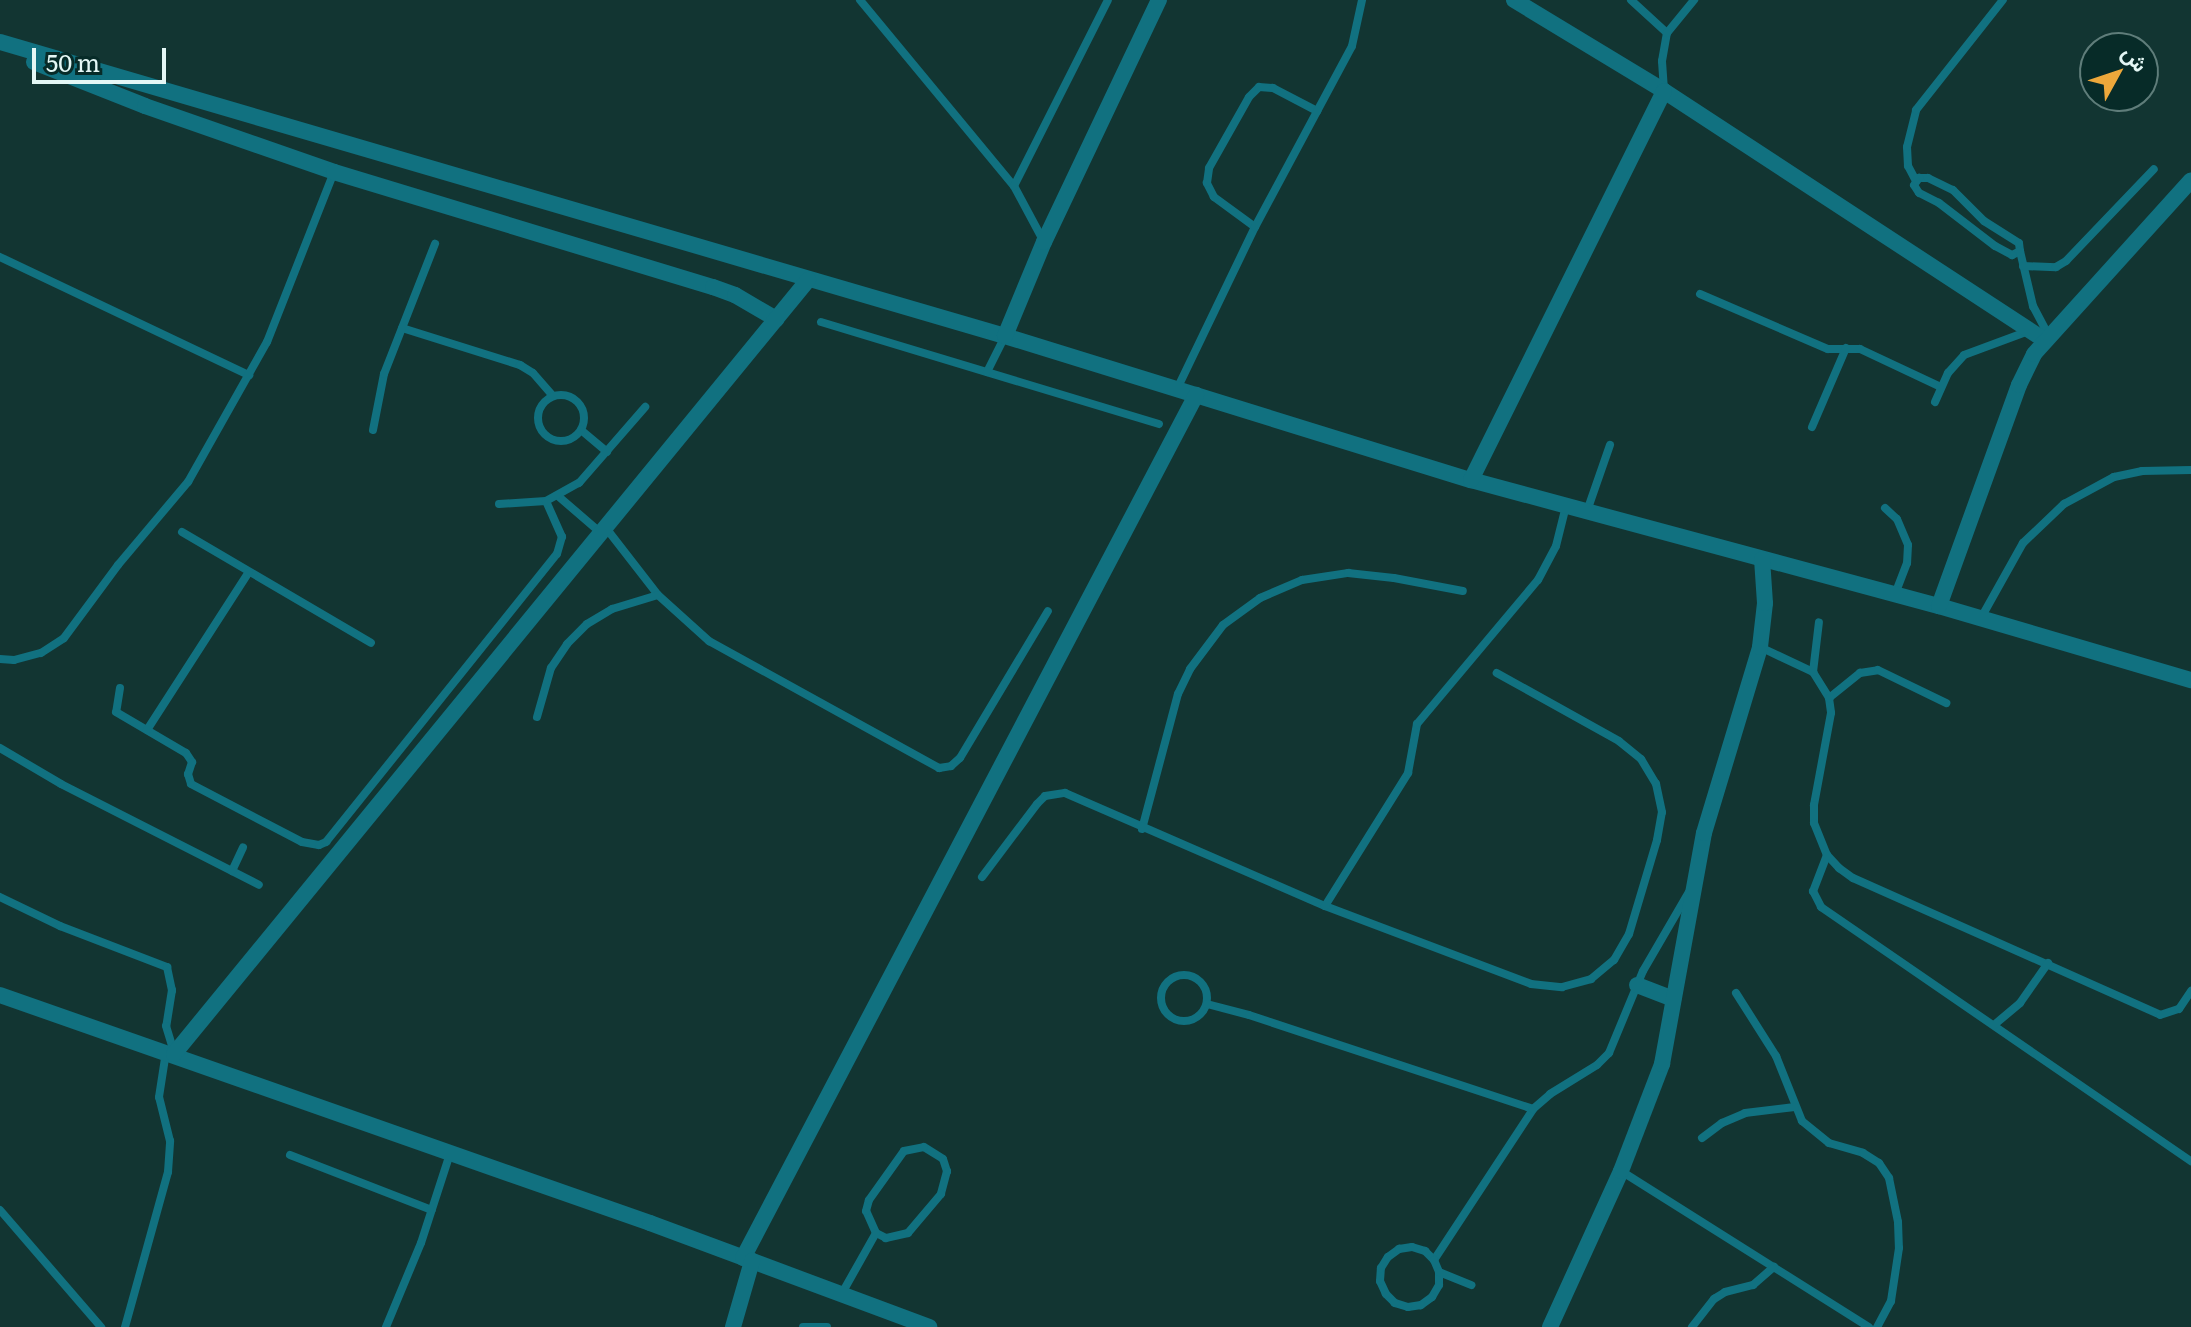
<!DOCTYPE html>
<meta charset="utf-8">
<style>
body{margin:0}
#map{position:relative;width:2191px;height:1327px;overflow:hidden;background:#123532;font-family:Literata,Vazirmatn,serif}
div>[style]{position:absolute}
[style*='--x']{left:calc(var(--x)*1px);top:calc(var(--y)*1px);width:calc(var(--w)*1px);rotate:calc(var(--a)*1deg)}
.lane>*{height:8px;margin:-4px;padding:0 4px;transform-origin:4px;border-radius:4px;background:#117180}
.lane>.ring{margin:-4px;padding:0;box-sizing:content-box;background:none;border:8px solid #117180;border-radius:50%}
.street>*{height:16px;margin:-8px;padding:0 8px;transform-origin:8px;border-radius:8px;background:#117180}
span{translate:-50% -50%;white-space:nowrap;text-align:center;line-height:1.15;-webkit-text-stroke:8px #072b28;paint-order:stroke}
.north{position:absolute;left:2079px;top:32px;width:80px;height:80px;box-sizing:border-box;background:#072b28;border:2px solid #5f7d7a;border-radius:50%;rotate:50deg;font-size:22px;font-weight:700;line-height:32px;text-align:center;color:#e4f7f5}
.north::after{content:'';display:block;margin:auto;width:28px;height:36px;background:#eda83b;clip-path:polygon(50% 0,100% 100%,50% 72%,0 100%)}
.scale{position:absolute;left:32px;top:48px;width:134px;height:36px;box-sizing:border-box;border:4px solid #e4f7f5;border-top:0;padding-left:10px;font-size:24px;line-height:28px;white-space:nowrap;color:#e4f7f5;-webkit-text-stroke:6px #072b28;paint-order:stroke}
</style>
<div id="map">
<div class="lane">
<i style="--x:860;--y:0;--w:241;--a:50.4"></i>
<i style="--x:1014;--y:186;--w:61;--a:61.8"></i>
<i style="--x:1631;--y:0;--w:49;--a:42.5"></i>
<i style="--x:1664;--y:90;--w:29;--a:-94"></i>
<i style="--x:1662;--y:61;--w:28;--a:-80"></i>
<i style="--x:1667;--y:33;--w:43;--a:-50.7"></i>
<i style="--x:1919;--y:178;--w:9;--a:0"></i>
<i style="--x:1928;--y:178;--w:28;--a:26"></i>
<i style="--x:1953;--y:190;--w:44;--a:45"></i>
<i style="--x:1984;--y:221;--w:41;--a:32.2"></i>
<i style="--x:2019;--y:243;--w:8;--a:83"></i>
<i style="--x:2020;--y:251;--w:9;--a:153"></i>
<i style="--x:2012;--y:255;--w:19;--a:-152"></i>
<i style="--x:1995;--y:246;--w:71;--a:-142.5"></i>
<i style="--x:1939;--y:203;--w:22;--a:-153"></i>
<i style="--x:1919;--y:193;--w:9;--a:-122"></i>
<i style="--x:1914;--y:185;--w:9;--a:-54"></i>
<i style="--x:1916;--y:181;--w:17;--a:-118"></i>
<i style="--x:1908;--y:166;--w:19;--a:-93"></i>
<i style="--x:1907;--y:147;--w:38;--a:-76"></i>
<i style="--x:1916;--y:110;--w:140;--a:-51.7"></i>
<i style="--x:1014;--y:186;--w:208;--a:-63.2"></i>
<i style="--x:1255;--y:227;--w:51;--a:-143.8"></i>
<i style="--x:1214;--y:197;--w:16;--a:-117"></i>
<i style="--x:1207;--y:183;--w:15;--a:-82"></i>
<i style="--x:1209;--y:168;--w:81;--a:-60.6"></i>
<i style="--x:1249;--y:97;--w:14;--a:-45"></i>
<i style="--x:1259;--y:87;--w:14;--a:4"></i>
<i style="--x:1273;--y:88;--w:50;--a:27.6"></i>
<i style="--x:2020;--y:251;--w:57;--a:76.7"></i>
<i style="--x:2033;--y:306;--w:34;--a:62"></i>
<i style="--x:0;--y:257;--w:276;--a:25.4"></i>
<i style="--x:2023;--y:266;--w:33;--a:2"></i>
<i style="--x:2056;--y:267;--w:12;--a:-31"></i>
<i style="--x:2066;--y:261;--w:127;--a:-46.3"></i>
<i style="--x:1700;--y:294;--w:139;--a:23.3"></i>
<i style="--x:1828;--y:349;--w:32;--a:0"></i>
<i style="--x:1860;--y:349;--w:89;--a:25.1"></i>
<i style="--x:821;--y:322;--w:353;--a:16.8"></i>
<i style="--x:402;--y:328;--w:124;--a:17.4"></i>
<i style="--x:520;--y:365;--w:15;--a:32"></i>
<i style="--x:533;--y:373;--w:30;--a:49"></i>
<i style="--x:987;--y:372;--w:40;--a:-63.4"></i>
<i style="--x:1177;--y:389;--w:180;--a:-64.3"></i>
<i style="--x:1255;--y:227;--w:205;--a:-61.8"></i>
<i style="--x:1352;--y:46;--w:47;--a:-77.7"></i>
<i class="ring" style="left:538px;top:395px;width:38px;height:38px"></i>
<i style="--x:1935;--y:402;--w:32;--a:-66"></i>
<i style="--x:1948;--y:373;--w:24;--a:-48"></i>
<i style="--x:1964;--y:355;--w:69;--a:-20.3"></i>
<i style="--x:1812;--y:427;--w:86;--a:-66.7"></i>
<i style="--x:373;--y:430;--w:57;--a:-78.9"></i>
<i style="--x:384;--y:374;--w:140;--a:-68.6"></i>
<i style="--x:581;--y:430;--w:34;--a:40"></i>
<i style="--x:558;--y:496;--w:57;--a:40.7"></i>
<i style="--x:499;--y:504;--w:47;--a:-3.7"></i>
<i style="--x:546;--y:501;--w:38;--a:-29"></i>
<i style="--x:579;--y:483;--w:101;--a:-49"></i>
<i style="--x:1885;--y:508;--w:16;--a:43"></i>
<i style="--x:1897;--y:519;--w:28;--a:67"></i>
<i style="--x:1908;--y:545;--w:18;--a:93"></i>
<i style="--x:1907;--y:563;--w:33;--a:111"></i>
<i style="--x:1587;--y:511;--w:70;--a:-70.8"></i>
<i style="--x:606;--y:528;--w:85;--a:52.2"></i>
<i style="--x:658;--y:595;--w:69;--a:42"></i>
<i style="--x:709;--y:641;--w:263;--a:28.9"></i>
<i style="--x:939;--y:768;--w:12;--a:-9"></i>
<i style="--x:951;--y:766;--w:12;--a:-42"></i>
<i style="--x:960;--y:758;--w:171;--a:-59.1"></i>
<i style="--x:182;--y:532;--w:219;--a:30.4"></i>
<i style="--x:1981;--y:618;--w:86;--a:-60.8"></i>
<i style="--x:2023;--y:543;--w:57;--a:-43.6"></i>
<i style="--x:2064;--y:504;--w:57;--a:-28.4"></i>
<i style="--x:2114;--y:477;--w:29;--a:-12"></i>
<i style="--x:2142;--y:471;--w:49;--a:-1.2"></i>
<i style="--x:1760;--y:647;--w:59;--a:25.3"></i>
<i style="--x:1813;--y:672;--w:31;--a:58"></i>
<i style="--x:1829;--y:698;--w:15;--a:82"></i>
<i style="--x:1831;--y:713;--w:94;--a:100.5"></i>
<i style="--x:1814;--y:805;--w:18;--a:90"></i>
<i style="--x:1814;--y:823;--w:35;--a:68"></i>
<i style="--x:1827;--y:855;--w:18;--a:47"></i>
<i style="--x:1839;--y:868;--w:17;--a:36"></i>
<i style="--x:1853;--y:878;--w:336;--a:24"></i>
<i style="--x:2160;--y:1015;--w:20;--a:-18"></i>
<i style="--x:2179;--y:1009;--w:22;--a:-56"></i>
<i style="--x:0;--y:659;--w:14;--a:4"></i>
<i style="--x:14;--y:660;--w:28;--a:-15"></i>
<i style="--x:41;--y:653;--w:27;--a:-33"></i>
<i style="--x:64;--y:638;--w:91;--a:-53.5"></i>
<i style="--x:118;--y:565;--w:109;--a:-49.9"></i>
<i style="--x:188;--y:482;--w:161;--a:-60.6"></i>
<i style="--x:267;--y:342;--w:183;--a:-68.5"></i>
<i style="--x:1813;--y:672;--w:50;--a:-83.2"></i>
<i style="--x:120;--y:688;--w:24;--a:99"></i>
<i style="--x:116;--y:712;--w:81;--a:30.4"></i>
<i style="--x:186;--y:753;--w:11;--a:56"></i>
<i style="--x:192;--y:762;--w:13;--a:108"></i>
<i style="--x:188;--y:774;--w:10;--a:73"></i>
<i style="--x:191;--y:784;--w:125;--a:27.6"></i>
<i style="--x:302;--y:842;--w:17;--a:10"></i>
<i style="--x:319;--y:845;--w:8;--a:-23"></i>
<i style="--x:326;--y:842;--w:369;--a:-51.3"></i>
<i style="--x:557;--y:554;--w:18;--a:-74"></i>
<i style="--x:562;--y:537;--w:39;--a:-114"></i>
<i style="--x:1829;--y:698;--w:40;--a:-39"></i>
<i style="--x:1860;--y:673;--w:18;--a:-9"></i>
<i style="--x:1878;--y:670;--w:76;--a:25.9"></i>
<i style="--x:537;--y:717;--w:51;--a:-74.1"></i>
<i style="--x:551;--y:668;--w:29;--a:-56"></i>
<i style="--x:567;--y:644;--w:28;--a:-45"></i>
<i style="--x:587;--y:624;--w:29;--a:-31"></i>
<i style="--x:612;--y:609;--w:48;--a:-16.9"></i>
<i style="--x:147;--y:730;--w:188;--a:-57.2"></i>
<i style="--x:0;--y:748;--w:71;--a:30.5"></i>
<i style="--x:61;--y:784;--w:222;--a:27"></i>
<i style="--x:1142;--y:829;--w:140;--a:-75.1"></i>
<i style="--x:1178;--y:694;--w:28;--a:-64"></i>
<i style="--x:1190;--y:669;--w:55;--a:-53.1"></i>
<i style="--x:1223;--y:625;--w:46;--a:-36.1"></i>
<i style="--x:1260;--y:598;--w:46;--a:-23.2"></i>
<i style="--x:1302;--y:580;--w:47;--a:-8.7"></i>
<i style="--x:1348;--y:573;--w:46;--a:6.2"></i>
<i style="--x:1394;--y:578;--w:70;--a:10.7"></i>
<i style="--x:1827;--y:855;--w:39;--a:111"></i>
<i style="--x:1813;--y:891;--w:18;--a:63"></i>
<i style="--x:1821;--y:907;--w:449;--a:34.5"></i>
<i style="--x:232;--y:871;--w:26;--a:-65"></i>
<i style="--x:982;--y:877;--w:91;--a:-53"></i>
<i style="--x:1037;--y:804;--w:11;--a:-45"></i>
<i style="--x:1045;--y:796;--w:20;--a:-9"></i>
<i style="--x:1065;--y:793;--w:283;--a:23.5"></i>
<i style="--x:1325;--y:906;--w:220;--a:20.7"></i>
<i style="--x:1531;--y:984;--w:31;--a:6"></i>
<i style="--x:1562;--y:987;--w:30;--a:-15"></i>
<i style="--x:1591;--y:979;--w:30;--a:-40"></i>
<i style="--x:1614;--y:960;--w:30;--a:-60"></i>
<i style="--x:1629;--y:934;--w:98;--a:-73.4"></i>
<i style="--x:1657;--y:840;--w:28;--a:-80"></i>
<i style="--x:1662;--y:812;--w:29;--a:-102"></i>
<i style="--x:1656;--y:784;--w:29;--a:-121"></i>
<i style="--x:1641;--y:759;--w:28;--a:-141"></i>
<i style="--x:1619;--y:741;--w:140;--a:-150.9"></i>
<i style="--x:0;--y:897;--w:67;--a:25.8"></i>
<i style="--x:60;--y:926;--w:115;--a:21"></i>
<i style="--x:167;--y:967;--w:24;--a:78"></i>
<i style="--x:172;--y:990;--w:36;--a:99"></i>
<i style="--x:166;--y:1026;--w:28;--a:73"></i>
<i style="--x:1325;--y:906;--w:157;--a:-58"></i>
<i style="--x:1408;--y:773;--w:50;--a:-79.6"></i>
<i style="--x:1417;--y:724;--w:188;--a:-50"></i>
<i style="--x:1538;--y:580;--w:38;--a:-62"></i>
<i style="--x:1556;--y:546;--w:41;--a:-76"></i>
<i class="ring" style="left:1161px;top:975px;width:38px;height:38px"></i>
<i style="--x:1736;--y:993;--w:75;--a:57.6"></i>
<i style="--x:1776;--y:1056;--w:70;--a:68.2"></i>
<i style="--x:1802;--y:1121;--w:35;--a:39"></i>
<i style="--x:1829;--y:1143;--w:35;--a:16"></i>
<i style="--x:1863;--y:1153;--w:19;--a:32"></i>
<i style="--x:1879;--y:1163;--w:18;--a:56"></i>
<i style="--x:1889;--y:1178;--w:45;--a:78.4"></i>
<i style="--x:1898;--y:1222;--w:26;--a:88"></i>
<i style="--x:1899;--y:1248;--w:54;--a:98.6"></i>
<i style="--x:1891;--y:1301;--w:30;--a:118"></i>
<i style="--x:1207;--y:1004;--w:43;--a:14.7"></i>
<i style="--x:1249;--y:1015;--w:299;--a:18.3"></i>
<i style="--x:1994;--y:1025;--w:34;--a:-40"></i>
<i style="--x:2020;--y:1003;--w:49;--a:-55"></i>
<i style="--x:1702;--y:1138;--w:25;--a:-37"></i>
<i style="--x:1722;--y:1123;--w:25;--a:-23"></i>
<i style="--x:1745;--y:1113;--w:50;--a:-6.8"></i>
<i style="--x:924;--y:1147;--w:22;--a:32"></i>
<i style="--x:943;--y:1159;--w:13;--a:72"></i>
<i style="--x:947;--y:1171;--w:24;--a:105"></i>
<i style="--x:941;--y:1194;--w:51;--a:130.2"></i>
<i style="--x:908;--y:1233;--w:23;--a:167"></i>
<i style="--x:886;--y:1238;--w:11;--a:-153"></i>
<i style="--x:876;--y:1233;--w:24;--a:-114"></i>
<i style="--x:866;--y:1211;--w:11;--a:-75"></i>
<i style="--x:869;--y:1200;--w:60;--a:-54.5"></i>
<i style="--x:904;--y:1151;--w:20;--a:-11"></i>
<i style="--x:290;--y:1155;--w:152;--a:21.2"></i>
<i style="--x:1621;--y:1171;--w:293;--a:32.2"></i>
<i style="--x:0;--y:1210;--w:155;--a:49.2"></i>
<i style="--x:1434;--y:1260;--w:181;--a:-56.7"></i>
<i style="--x:1533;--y:1109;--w:23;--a:-41"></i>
<i style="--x:1550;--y:1094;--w:55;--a:-31.7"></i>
<i style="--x:1597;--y:1065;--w:17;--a:-45"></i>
<i style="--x:1609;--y:1053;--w:89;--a:-67.5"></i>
<i style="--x:1643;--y:971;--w:91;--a:-59.8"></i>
<i style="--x:1439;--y:1272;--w:13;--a:90"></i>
<i style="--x:1439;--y:1285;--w:14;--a:120"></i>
<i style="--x:1432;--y:1297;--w:14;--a:144"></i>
<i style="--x:1421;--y:1305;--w:13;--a:171"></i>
<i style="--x:1408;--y:1307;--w:14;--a:-163"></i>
<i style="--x:1395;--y:1303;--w:13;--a:-135"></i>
<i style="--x:1386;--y:1294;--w:14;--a:-115"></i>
<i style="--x:1380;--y:1281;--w:13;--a:-86"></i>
<i style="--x:1381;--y:1268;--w:13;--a:-58"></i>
<i style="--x:1388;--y:1257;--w:14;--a:-36"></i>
<i style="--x:1399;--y:1249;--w:13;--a:-9"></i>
<i style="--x:1412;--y:1247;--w:14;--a:17"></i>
<i style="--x:1425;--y:1251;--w:13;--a:45"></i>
<i style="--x:1434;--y:1260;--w:13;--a:67"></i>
<i style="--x:1439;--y:1272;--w:35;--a:22"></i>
<i style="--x:841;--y:1295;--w:71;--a:-60.6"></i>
<i style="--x:125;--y:1327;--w:161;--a:-74.5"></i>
<i style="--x:168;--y:1172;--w:31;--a:-86"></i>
<i style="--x:170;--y:1141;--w:45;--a:-104"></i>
<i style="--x:159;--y:1097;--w:46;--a:-81.2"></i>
<i style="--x:386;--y:1327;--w:91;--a:-67.4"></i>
<i style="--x:421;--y:1243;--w:94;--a:-72"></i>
<i style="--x:803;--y:1327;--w:24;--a:0"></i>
<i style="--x:1692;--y:1327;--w:36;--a:-52"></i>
<i style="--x:1714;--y:1299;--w:13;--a:-32"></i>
<i style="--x:1725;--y:1292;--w:29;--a:-14"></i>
<i style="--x:1753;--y:1285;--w:28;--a:-41"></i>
</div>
<div class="street">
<i style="--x:1514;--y:0;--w:175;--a:31.2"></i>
<i style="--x:1664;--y:91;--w:455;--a:33.2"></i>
<i style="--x:0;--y:42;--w:1047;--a:16.31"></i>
<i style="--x:1005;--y:336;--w:488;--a:17.2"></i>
<i style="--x:1471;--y:480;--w:485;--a:15.1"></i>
<i style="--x:1939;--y:606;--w:263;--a:16.4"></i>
<i style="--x:34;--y:62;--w:119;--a:21.6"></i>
<i style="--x:145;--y:106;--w:200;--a:19.2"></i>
<i style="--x:334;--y:172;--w:396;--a:16.9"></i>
<i style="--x:713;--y:287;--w:23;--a:20"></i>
<i style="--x:735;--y:295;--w:48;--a:30.3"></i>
<i style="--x:1005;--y:336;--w:102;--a:-67.5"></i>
<i style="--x:1044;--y:242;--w:268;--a:-64.6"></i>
<i style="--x:1471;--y:480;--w:434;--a:-63.6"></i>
<i style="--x:1939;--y:606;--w:235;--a:-70.1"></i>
<i style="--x:2019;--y:385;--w:34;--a:-64"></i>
<i style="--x:2034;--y:354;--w:234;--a:-47.9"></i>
<i style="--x:1637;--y:985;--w:39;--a:21"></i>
<i style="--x:0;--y:995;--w:689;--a:19.33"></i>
<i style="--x:650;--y:1223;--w:298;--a:20.4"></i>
<i style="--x:174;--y:1054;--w:1001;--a:-50.68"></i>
<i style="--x:743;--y:1258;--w:975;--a:-62.3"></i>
<i style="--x:733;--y:1327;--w:69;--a:-73.9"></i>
<i style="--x:1550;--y:1327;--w:171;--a:-65.5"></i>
<i style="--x:1621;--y:1171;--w:115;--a:-69"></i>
<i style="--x:1662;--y:1064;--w:235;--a:-79.7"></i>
<i style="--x:1704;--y:833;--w:194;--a:-73.2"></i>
<i style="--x:1760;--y:647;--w:44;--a:-83.5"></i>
<i style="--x:1765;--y:603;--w:44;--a:-93.9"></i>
</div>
<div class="north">ش</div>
<div class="scale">50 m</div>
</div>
